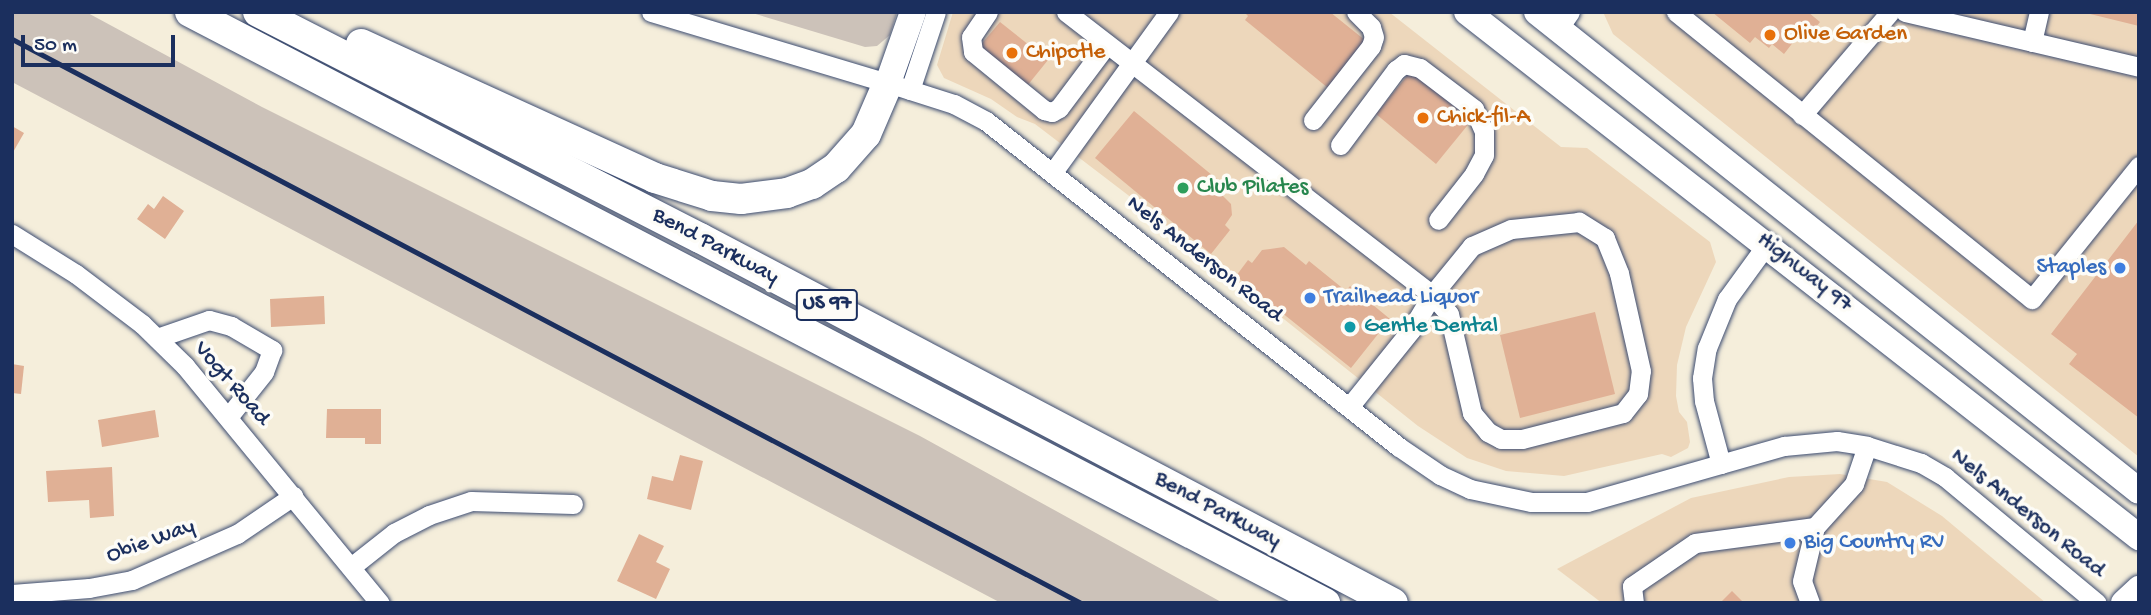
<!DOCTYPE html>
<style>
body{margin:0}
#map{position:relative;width:2151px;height:615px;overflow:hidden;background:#f5eedb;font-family:"Gochi Hand",sans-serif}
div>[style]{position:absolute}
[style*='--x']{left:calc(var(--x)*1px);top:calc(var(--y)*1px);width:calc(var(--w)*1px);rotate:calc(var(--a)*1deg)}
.built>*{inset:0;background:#edd7bb}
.industrial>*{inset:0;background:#ccc2b9}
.building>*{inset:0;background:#e0b095}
.roads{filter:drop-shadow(0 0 2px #3c4c71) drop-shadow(0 0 2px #3c4c71)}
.minor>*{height:19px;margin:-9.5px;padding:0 9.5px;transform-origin:9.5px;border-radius:9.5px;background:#fff}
.major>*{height:26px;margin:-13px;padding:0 13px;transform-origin:13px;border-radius:13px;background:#fff}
.highway>*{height:30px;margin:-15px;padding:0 15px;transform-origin:15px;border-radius:15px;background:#fff}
.rail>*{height:5px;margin:-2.5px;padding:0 2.5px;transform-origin:2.5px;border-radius:2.5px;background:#1b2f5e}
.dots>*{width:19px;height:19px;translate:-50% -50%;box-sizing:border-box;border:4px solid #fdfcf7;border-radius:50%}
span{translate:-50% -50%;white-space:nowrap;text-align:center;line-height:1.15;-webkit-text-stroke:7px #fdfcf7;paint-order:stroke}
.shield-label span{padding:2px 5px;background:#fdfcf7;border:2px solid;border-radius:5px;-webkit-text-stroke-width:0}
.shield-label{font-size:21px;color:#1b2f5e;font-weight:700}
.food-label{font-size:23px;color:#c56008}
.left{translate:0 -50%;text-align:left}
.leisure-label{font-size:23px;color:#27864d}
.street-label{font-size:23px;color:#1b2f5e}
.shop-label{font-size:23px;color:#366cbe}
.right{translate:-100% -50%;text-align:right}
.culture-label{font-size:23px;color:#0d838f}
.frame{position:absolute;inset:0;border:14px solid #1b2f5e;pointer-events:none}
.scale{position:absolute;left:21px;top:35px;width:154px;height:32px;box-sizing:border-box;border:4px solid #1b2f5e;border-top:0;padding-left:9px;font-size:21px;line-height:24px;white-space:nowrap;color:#1b2f5e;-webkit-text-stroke:5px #fdfcf7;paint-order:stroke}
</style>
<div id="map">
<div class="built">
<i style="clip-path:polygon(953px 12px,1389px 12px,1561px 147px,1587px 148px,1710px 242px,1716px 262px,1686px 327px,1677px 365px,1676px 396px,1679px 412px,1687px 422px,1690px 442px,1688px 448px,1671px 457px,1662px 454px,1564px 476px,1506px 471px,1467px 458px,1418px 426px,1141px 205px,1035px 124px,1017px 117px,991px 99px,944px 78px,937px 65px)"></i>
<i style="clip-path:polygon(1603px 12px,2139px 12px,2139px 457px,1613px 34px)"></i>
<i style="clip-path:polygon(1840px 474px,1887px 482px,1942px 516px,2046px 603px,1602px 603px,1557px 569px,1691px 498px,1789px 477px)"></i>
</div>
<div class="industrial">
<i style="clip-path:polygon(12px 12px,86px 12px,262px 107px,920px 436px,1223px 603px,1001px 603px,12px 82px)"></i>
<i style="clip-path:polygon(749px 12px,897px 12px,890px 35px,877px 46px,865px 47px)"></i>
</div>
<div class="building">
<i style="clip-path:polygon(1244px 12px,1330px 12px,1366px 41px,1328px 88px,1245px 20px,1248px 16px)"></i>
<i style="clip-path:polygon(1712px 12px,1808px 12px,1820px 22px,1808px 37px,1801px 32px,1784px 54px,1772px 44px,1769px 48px,1755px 37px,1750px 43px)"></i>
<i style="clip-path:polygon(2139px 12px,2139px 26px,2086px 13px,2086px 12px)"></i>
<i style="clip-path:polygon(1000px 22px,1048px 60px,1027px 86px,979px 47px)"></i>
<i style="clip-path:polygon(1411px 71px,1471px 121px,1436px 164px,1376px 114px)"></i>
<i style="clip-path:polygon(1134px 111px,1218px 180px,1213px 186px,1231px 204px,1232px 215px,1225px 225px,1230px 230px,1211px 254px,1095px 158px)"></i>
<i style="clip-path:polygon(12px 126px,24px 133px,12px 154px)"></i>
<i style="clip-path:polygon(163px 196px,184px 211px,165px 239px,137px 219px,148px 204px,154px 209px)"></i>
<i style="clip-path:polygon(2139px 220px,2139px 418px,2069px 364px,2077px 354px,2051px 334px)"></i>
<i style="clip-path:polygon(1284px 247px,1306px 265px,1309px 261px,1346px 291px,1350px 286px,1390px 319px,1351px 368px,1236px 276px,1248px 260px,1252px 263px,1262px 250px)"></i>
<i style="clip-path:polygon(324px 296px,325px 324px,271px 327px,270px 299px)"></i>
<i style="clip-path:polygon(1595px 312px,1615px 394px,1520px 418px,1500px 335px)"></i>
<i style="clip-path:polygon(12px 364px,24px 366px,21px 394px,12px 393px)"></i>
<i style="clip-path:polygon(327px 409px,381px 409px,381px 444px,365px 444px,365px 438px,326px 438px)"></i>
<i style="clip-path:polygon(155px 410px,159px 437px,102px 447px,98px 420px)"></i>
<i style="clip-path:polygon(680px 455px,703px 461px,691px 510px,647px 499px,652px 476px,673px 481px)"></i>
<i style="clip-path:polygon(112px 467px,114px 516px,90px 518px,89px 500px,48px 502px,46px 471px)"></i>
<i style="clip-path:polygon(639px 534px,664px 546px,656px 562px,670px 569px,656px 599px,617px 581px)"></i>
<i style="clip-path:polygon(1732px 591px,1744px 603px,1720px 603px)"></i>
</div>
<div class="roads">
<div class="minor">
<i style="--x:651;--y:12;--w:247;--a:16.7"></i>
<i style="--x:888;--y:83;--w:69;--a:17.7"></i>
<i style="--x:954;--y:104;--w:36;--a:28"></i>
<i style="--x:986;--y:121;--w:526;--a:38.29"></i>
<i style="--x:1399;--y:447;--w:50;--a:34.3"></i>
<i style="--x:1440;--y:475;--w:33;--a:25"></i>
<i style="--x:1470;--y:489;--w:62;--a:12"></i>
<i style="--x:1531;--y:502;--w:56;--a:0"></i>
<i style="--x:1587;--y:502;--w:205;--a:-15.9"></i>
<i style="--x:1784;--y:446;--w:53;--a:-5.4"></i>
<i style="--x:1837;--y:441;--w:30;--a:9"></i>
<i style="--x:1867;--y:446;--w:57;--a:17.5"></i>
<i style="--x:1921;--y:463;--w:28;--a:30"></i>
<i style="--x:1945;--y:477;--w:197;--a:39.7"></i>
<i style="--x:988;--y:12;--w:30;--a:124"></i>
<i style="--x:971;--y:37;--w:15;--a:82"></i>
<i style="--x:973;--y:52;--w:92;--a:39.2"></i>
<i style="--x:1044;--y:110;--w:8;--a:14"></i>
<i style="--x:1052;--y:112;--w:8;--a:-30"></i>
<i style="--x:1059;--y:108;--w:80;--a:-53.1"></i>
<i style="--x:1066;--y:12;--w:463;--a:37.7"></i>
<i style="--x:1432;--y:295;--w:25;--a:48"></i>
<i style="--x:1449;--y:314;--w:102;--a:76.9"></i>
<i style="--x:1472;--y:413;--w:25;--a:50"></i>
<i style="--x:1488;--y:432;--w:15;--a:28"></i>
<i style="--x:1501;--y:439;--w:21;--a:0"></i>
<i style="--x:1522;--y:439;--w:104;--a:-14.4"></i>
<i style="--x:1623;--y:413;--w:24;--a:-52"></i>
<i style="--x:1638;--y:394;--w:23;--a:-83"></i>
<i style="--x:1641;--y:371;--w:100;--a:-102.7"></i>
<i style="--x:1619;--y:273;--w:38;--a:-112"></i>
<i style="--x:1605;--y:238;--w:31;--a:-148"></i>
<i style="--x:1579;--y:222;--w:68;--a:174.1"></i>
<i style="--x:1511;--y:229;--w:43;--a:156.4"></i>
<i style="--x:1472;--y:246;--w:63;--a:129.2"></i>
<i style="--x:1432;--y:295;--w:41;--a:121"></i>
<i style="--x:1411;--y:330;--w:99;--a:128.8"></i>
<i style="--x:1676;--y:12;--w:457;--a:38.9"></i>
<i style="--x:2032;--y:299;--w:171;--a:-51.2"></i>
<i style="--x:1905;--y:12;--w:240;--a:13.2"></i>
<i style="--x:1558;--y:29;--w:21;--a:-55"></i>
<i style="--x:2032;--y:42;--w:31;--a:-77"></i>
<i style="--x:910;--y:90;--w:82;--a:-71.6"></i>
<i style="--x:1802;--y:115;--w:135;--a:-49.5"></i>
<i style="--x:1313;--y:120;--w:94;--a:-51.9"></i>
<i style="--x:1371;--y:46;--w:9;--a:-72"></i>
<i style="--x:1374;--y:37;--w:10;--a:-107"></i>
<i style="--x:1371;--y:27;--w:21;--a:-135"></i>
<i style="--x:1340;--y:145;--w:94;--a:-53.3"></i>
<i style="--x:1396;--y:70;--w:10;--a:-37"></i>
<i style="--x:1404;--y:64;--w:16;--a:14"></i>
<i style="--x:1420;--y:68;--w:68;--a:37.2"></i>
<i style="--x:1474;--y:109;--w:24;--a:66"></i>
<i style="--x:1484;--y:131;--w:24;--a:90"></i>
<i style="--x:1484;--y:155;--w:21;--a:118"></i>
<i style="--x:1474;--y:174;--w:58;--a:128"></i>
<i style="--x:1053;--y:172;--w:198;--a:-54.1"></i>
<i style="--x:12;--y:234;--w:75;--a:32"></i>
<i style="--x:76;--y:274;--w:83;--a:37.1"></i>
<i style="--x:142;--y:324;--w:60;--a:44.3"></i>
<i style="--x:185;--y:366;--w:307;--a:50.6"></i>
<i style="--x:157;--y:338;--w:55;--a:-19.1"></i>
<i style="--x:209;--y:320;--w:23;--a:15"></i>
<i style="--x:231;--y:326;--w:48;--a:30.3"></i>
<i style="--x:272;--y:350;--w:23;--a:110"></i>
<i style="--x:264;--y:372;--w:56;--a:128.5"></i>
<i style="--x:1721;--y:464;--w:65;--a:-105.1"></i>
<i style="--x:1704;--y:401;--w:23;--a:-95"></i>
<i style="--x:1702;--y:378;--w:30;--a:-81"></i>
<i style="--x:1707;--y:348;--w:53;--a:-67.8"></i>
<i style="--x:1727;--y:299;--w:68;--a:-54"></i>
<i style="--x:351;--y:567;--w:55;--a:-38.3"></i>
<i style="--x:394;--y:533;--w:39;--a:-27"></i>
<i style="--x:429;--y:515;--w:44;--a:-18.4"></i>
<i style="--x:471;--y:501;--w:102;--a:1.7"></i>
<i style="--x:12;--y:594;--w:77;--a:-4.5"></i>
<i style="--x:89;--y:588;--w:44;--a:-10.5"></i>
<i style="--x:132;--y:580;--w:115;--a:-23.7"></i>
<i style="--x:237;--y:534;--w:68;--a:-34.2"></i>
<i style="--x:1634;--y:603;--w:17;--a:-97"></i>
<i style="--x:1632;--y:586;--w:76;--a:-34.3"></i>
<i style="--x:1695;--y:543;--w:121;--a:-7.6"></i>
<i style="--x:1810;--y:603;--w:23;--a:-110"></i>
<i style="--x:1802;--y:581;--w:56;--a:-76.5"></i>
<i style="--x:1815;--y:527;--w:58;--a:-47.8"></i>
<i style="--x:1854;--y:484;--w:40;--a:-71.1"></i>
</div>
<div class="major">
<i style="--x:1467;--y:12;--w:853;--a:38"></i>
<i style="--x:1537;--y:12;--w:769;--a:38.51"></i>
<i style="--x:888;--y:83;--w:75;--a:-70.6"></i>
<i style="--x:2124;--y:603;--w:21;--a:-43"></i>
</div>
<div class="highway">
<i style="--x:190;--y:12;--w:1280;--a:27.51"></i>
<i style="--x:258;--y:12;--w:496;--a:27.1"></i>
<i style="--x:700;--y:238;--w:783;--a:27.78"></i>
<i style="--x:361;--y:44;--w:323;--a:24.5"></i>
<i style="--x:655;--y:178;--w:60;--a:17.5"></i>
<i style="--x:712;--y:196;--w:29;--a:6"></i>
<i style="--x:741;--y:199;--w:46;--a:-7.4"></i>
<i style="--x:787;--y:193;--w:27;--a:-20"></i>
<i style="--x:812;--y:184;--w:29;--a:-34"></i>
<i style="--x:836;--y:168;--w:45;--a:-48.6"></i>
<i style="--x:866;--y:134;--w:56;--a:-66.7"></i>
</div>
</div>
<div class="rail">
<i style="--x:12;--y:39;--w:1209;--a:27.82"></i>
</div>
<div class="dots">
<i style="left:1770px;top:35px;background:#e8710a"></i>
<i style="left:1012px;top:53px;background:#e8710a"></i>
<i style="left:1423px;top:118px;background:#e8710a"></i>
<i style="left:1183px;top:188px;background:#2e9e5b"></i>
<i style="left:2120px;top:268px;background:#3f7fe0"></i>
<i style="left:1310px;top:298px;background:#3f7fe0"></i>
<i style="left:1350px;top:327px;background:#0f9aa8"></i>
<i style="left:1790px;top:543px;background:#3f7fe0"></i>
</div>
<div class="shield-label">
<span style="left:827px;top:305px">US 97</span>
</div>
<div class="food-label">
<span class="left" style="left:1784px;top:35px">Olive Garden</span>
<span class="left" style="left:1026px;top:53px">Chipotle</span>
<span class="left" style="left:1437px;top:118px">Chick-fil-A</span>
</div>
<div class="leisure-label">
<span class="left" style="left:1197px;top:188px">Club Pilates</span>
</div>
<div class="street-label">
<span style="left:715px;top:247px;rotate:28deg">Bend Parkway</span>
<span style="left:1204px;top:260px;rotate:38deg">Nels Anderson Road</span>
<span style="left:1804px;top:273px;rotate:38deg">Highway 97</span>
<span style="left:231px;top:384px;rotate:49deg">Vogt Road</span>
<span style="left:1217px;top:511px;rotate:28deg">Bend Parkway</span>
<span style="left:2027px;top:514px;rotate:39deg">Nels Anderson Road</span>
<span style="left:151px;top:542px;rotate:-20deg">Obie Way</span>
</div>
<div class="shop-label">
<span class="right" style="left:2106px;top:268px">Staples</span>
<span class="left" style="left:1324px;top:298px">Trailhead Liquor</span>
<span class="left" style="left:1804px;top:543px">Big Country RV</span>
</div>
<div class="culture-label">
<span class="left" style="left:1364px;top:327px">Gentle Dental</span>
</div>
<div class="frame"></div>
<div class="scale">50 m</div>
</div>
